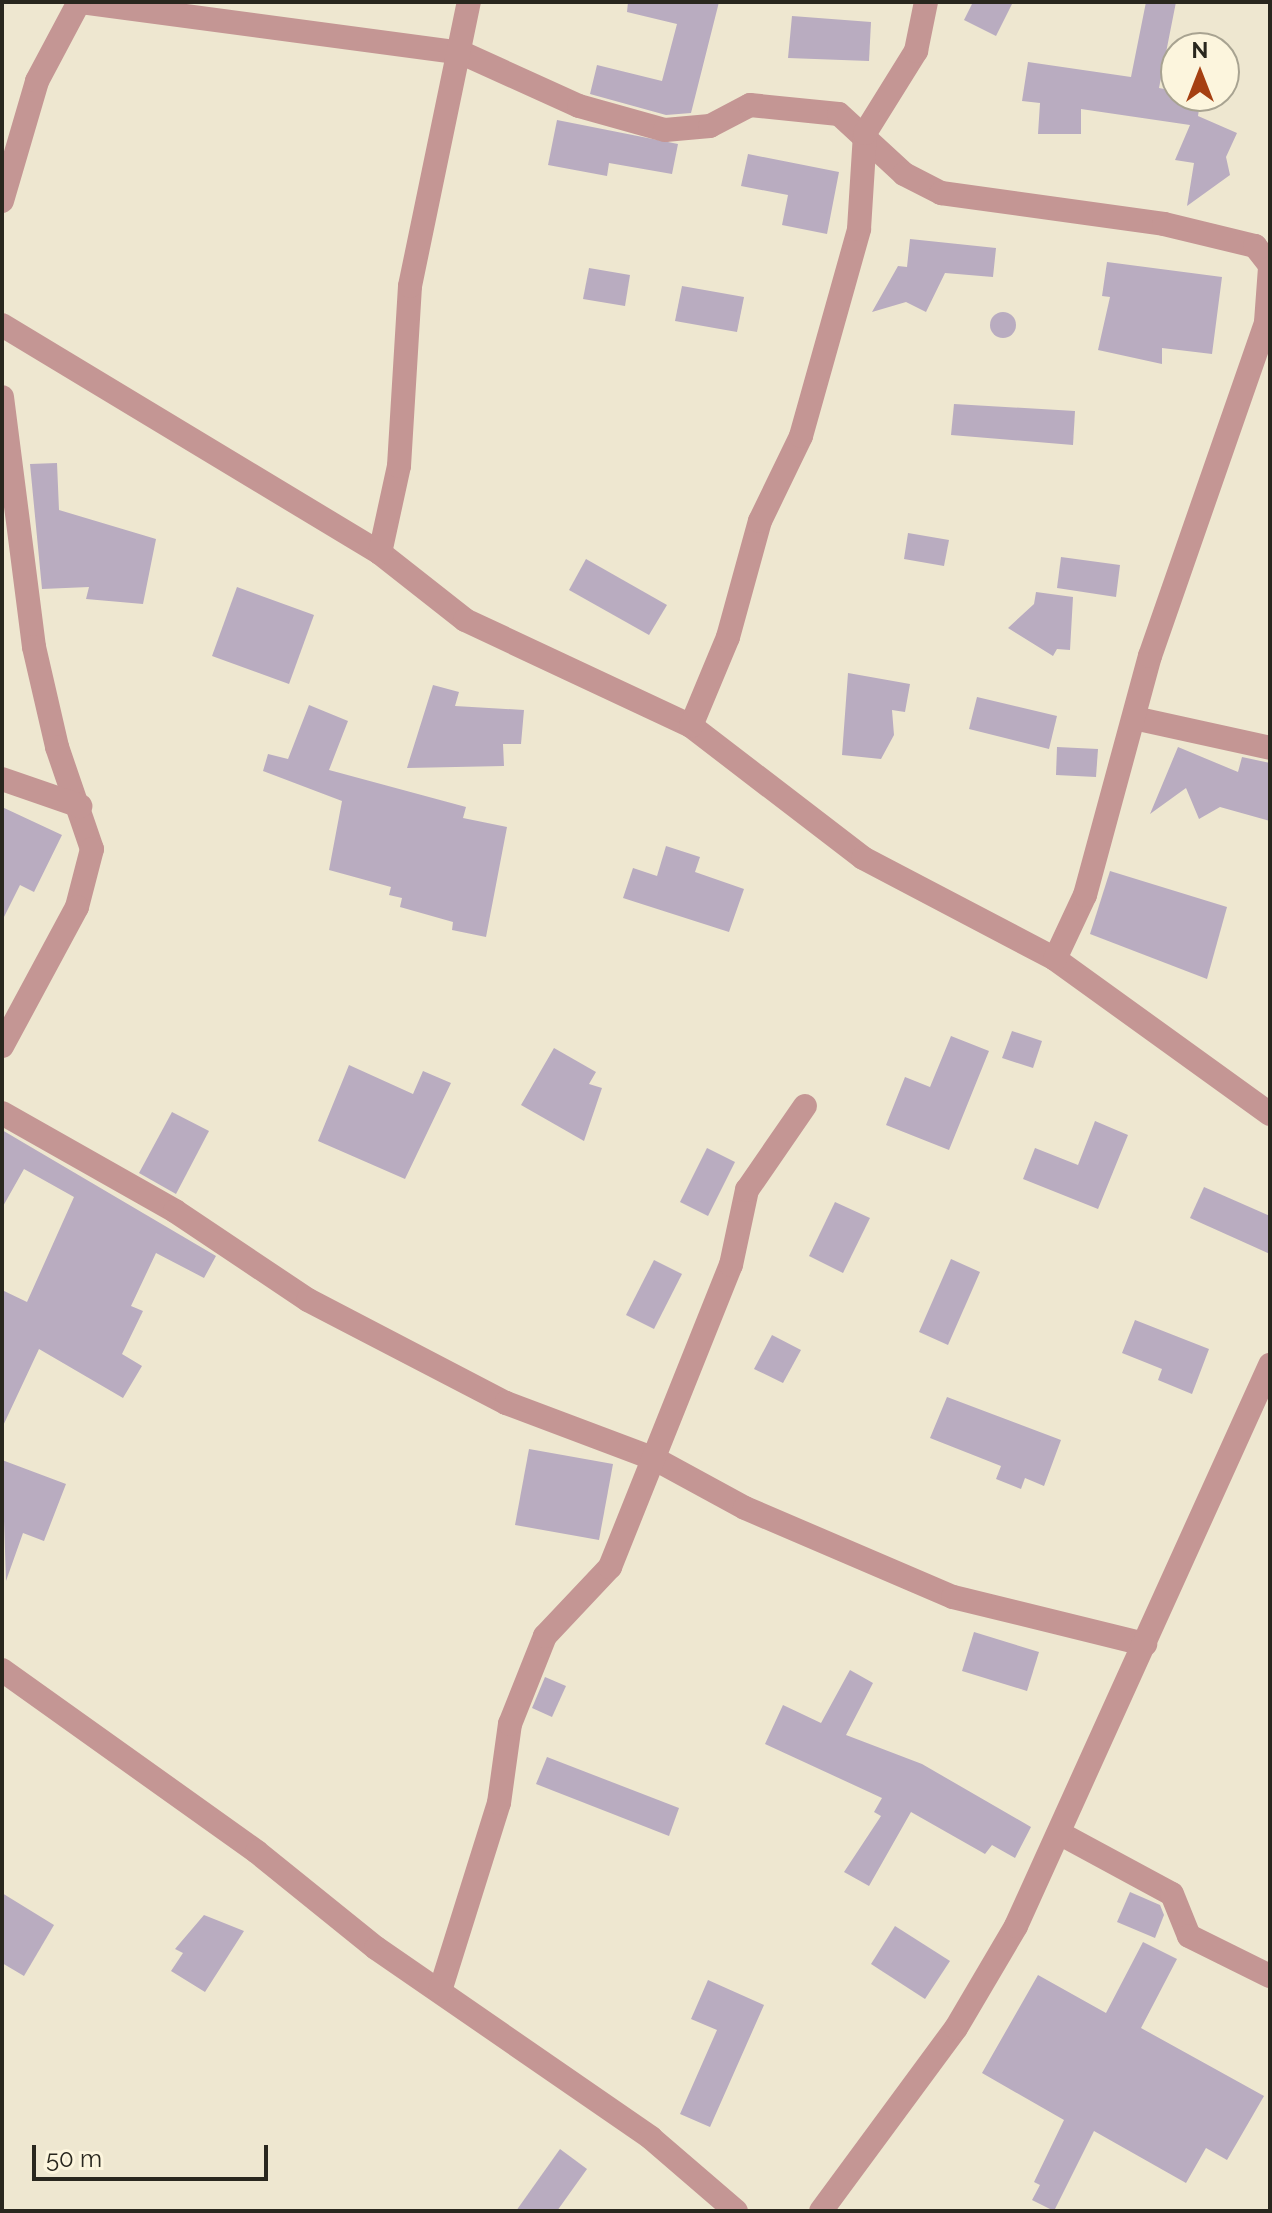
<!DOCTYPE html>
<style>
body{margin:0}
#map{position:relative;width:1272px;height:2213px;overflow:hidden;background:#eee7d0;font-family:Raleway,sans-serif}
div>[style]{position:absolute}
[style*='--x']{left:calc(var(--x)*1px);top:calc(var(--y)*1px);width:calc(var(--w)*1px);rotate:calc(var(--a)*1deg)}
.building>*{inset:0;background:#b9acc0}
.round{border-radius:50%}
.street>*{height:24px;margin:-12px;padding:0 12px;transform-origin:12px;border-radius:12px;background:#c49694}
span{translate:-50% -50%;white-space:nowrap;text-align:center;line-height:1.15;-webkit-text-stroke:6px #fcf5dd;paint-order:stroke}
.frame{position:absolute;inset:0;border:4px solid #29271e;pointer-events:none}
.north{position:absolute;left:1160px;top:32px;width:80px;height:80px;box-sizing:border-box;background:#fcf5dd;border:2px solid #a8a391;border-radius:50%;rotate:0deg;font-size:22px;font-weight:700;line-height:32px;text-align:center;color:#29271e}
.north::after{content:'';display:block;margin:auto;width:28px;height:36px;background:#a54012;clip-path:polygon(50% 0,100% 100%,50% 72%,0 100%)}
.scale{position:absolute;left:32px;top:2145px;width:236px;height:36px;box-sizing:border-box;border:4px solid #29271e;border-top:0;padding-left:10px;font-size:24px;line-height:28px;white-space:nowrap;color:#29271e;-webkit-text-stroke:6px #fcf5dd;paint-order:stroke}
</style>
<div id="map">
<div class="building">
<i style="clip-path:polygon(628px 2px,719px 2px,691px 113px,666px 115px,590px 94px,597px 65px,662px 81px,677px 24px,627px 12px)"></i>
<i style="clip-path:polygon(973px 2px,1013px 2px,996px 36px,964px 20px)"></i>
<i style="clip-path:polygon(1146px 2px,1176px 2px,1159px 88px,1201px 96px,1198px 116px,1237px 133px,1226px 157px,1230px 175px,1187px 206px,1194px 163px,1175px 160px,1190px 125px,1081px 109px,1081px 134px,1038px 134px,1040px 103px,1022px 101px,1028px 62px,1131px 77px)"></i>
<i style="clip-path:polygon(792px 16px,871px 22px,869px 61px,788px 58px)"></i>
<i style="clip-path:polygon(557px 120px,678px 144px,672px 174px,609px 163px,607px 176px,548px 165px)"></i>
<i style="clip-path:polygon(748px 154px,839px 172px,827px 234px,782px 225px,788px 195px,741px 186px)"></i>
<i style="clip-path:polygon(910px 239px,996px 248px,993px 277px,945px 273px,926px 312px,906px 302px,872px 312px,898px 266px,907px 267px)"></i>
<i style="clip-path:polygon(1107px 262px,1222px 277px,1212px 354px,1162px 348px,1162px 364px,1098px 350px,1110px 297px,1102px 296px)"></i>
<i style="clip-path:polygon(589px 268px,630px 275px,625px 306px,583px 299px)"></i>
<i style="clip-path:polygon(682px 286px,744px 297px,737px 332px,675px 321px)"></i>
<i class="round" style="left:990px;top:312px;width:26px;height:26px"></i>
<i style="clip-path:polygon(954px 404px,1075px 411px,1073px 445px,951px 435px)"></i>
<i style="clip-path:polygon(57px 463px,59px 510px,156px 539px,143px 604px,86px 599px,89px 587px,42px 589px,30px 464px)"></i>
<i style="clip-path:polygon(908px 533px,949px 540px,944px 566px,904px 559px)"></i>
<i style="clip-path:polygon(1061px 557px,1120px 565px,1116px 597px,1057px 588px)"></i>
<i style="clip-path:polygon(586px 559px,667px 605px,649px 635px,569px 590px)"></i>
<i style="clip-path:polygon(237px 587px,314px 615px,289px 684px,212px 656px)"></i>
<i style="clip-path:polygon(1036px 592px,1073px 597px,1070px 650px,1057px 649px,1053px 656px,1008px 628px,1034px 604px)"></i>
<i style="clip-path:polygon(848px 673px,910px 684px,905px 712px,892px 710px,894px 735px,881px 759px,842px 755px)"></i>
<i style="clip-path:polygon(433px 685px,459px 692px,455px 706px,524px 710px,521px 744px,503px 744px,504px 766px,407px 768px)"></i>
<i style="clip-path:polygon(977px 697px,1057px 716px,1049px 749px,969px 729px)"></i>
<i style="clip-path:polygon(309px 705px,348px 721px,329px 770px,466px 807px,463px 818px,507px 827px,486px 937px,452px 930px,453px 922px,400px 907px,402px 898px,389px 895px,391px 887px,329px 870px,342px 801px,263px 771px,268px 754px,288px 759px)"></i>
<i style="clip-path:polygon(1057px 747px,1098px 749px,1096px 777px,1056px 775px)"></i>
<i style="clip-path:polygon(1178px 747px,1238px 772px,1242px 757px,1270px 763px,1270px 821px,1220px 807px,1199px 819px,1186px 788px,1150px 814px)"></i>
<i style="clip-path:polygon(2px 807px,62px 835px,34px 892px,20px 885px,2px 921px)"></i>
<i style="clip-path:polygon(666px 846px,700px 857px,695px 872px,744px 889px,729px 932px,623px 898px,633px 868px,657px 876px)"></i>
<i style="clip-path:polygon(1110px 871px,1227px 907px,1207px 979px,1090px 934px)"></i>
<i style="clip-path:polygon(1012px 1031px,1042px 1041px,1033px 1068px,1002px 1058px)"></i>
<i style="clip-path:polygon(951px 1036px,989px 1051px,949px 1150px,886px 1125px,905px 1077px,930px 1087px)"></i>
<i style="clip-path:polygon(554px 1048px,596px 1072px,589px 1084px,602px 1088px,584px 1141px,521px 1105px)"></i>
<i style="clip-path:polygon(349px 1065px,413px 1094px,423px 1071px,451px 1083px,405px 1179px,318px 1141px)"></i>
<i style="clip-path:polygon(172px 1112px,209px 1131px,176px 1194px,139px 1173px)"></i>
<i style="clip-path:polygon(1095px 1121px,1128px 1135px,1098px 1209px,1023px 1179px,1035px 1148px,1078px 1165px)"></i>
<i style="clip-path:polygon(2px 1130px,216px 1256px,204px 1278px,156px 1253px,131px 1306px,143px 1311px,122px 1354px,142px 1366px,123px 1398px,39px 1349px,2px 1428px,2px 1290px,27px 1302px,74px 1197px,24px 1169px,2px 1208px)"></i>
<i style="clip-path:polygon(707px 1148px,735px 1162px,708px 1216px,680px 1202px)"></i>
<i style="clip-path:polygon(1204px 1187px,1270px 1216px,1270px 1254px,1190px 1218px)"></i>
<i style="clip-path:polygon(835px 1202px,870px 1218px,843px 1273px,809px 1256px)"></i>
<i style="clip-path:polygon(951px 1259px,980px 1272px,948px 1345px,919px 1332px)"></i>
<i style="clip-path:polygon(654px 1260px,682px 1274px,654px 1329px,626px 1315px)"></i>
<i style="clip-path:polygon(1135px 1320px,1209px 1349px,1192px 1394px,1158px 1380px,1162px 1369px,1122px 1353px)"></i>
<i style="clip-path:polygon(772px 1335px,801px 1350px,783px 1383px,754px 1369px)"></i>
<i style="clip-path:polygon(947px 1397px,1061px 1440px,1044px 1486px,1025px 1478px,1021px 1489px,996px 1479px,1001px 1466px,930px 1438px)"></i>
<i style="clip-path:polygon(529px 1449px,613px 1464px,599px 1540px,515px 1525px)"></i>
<i style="clip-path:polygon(2px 1460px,66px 1484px,44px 1541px,23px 1533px,6px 1581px)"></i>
<i style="clip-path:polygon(974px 1632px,1039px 1652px,1027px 1691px,962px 1671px)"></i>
<i style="clip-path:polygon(850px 1670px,873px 1683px,846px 1735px,922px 1764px,1031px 1827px,1015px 1858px,992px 1845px,985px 1854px,911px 1812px,869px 1886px,844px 1872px,881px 1816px,874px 1812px,882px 1798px,765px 1744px,783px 1705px,821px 1723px)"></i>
<i style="clip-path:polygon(545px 1677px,566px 1686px,552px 1717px,532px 1708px)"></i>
<i style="clip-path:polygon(547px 1757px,679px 1808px,669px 1836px,536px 1784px)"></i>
<i style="clip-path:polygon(1130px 1892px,1160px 1905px,1164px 1915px,1155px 1938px,1117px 1922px)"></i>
<i style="clip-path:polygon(2px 1893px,54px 1925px,24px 1976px,2px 1963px)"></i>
<i style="clip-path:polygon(204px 1915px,244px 1931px,205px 1992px,171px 1971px,183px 1953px,175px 1949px)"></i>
<i style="clip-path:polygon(895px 1926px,950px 1961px,925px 1999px,871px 1964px)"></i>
<i style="clip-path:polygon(1143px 1942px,1177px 1959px,1141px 2028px,1264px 2096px,1227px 2160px,1206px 2148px,1186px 2183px,1094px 2131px,1054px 2211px,1032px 2200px,1040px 2185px,1034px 2182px,1064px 2120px,982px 2073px,1038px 1975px,1106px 2013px)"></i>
<i style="clip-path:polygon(708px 1980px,764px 2005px,710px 2127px,680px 2114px,717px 2030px,691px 2019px)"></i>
<i style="clip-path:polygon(560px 2149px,587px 2169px,557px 2211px,516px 2211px)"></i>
</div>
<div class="street">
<i style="--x:81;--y:2;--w:384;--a:7.6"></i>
<i style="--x:462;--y:53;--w:128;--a:24.4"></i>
<i style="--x:579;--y:106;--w:89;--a:15.6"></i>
<i style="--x:665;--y:130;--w:45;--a:-5.1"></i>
<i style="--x:710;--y:126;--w:45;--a:-27.7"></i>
<i style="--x:750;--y:105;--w:89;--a:5.8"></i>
<i style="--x:839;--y:114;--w:88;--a:42.7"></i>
<i style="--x:904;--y:174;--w:42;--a:27.2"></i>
<i style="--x:941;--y:193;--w:225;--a:7.9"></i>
<i style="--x:1164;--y:224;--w:94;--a:13.6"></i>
<i style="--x:1255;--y:246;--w:24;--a:52"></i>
<i style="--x:2;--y:201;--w:125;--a:-73.7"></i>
<i style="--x:37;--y:81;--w:89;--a:-62"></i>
<i style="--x:2;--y:325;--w:441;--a:31.1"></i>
<i style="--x:380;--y:553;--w:108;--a:38.2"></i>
<i style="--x:465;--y:620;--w:250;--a:25.1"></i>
<i style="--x:691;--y:726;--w:217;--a:37.5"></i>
<i style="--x:863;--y:858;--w:217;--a:27.7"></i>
<i style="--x:1055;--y:959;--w:265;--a:35.8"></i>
<i style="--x:2;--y:397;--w:252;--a:82.7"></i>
<i style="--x:34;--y:647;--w:103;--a:77"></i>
<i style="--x:57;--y:747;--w:108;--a:71.1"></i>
<i style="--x:92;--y:849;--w:60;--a:104.5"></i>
<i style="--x:77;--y:907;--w:158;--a:118.3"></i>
<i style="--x:380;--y:553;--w:89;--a:-77.7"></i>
<i style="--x:399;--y:466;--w:180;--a:-86.5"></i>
<i style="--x:410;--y:286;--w:290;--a:-78.3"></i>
<i style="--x:1134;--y:718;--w:139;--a:12.4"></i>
<i style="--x:691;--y:726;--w:96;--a:-67.4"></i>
<i style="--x:728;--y:637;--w:120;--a:-74.6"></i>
<i style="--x:760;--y:521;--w:94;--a:-64.2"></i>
<i style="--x:801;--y:436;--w:215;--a:-74.3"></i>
<i style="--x:859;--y:229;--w:96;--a:-86.4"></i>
<i style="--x:865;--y:133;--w:97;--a:-58.1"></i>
<i style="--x:916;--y:51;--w:50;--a:-78.5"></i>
<i style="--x:2;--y:779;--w:83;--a:19.1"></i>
<i style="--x:1055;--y:959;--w:71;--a:-64.9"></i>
<i style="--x:1085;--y:895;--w:248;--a:-74.8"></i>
<i style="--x:1150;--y:656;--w:354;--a:-70.8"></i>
<i style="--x:1266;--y:322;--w:54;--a:-85.8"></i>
<i style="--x:2;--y:1113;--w:199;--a:29.5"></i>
<i style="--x:175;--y:1211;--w:160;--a:33.8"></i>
<i style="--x:308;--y:1300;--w:223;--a:27.5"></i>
<i style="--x:506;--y:1403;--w:159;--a:20.6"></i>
<i style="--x:655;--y:1459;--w:102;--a:28.6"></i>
<i style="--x:745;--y:1508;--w:226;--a:23.2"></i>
<i style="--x:953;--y:1597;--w:198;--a:13.8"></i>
<i style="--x:2;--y:1670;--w:313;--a:35.5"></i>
<i style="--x:257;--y:1852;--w:153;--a:38.9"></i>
<i style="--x:376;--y:1948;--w:334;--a:34.6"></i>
<i style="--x:651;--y:2138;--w:112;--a:40.7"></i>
<i style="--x:1059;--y:1833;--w:128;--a:28.4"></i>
<i style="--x:1172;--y:1894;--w:45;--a:68"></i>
<i style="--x:1189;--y:1936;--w:90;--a:26.3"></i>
<i style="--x:440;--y:1991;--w:197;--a:-72.6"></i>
<i style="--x:499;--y:1803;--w:80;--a:-82.1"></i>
<i style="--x:510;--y:1724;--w:95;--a:-68.3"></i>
<i style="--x:545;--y:1636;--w:95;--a:-46.7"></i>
<i style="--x:610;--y:1567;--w:325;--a:-68.2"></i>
<i style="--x:731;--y:1265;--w:77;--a:-78"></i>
<i style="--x:747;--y:1190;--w:102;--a:-55.4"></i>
<i style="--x:821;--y:2211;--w:227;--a:-53.6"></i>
<i style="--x:956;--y:2028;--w:118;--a:-59.5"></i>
<i style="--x:1016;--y:1926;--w:616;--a:-65.64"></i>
</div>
<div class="frame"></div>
<div class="north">N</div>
<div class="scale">50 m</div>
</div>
